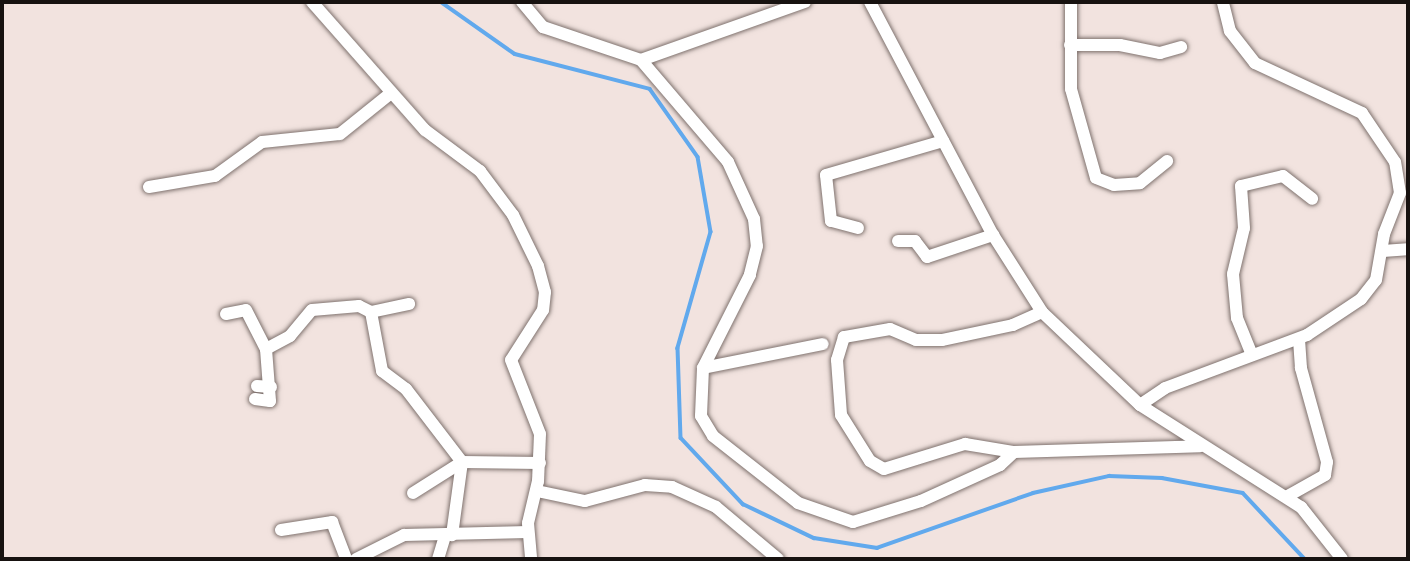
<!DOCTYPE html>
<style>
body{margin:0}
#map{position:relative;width:1410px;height:561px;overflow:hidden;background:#f2e3df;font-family:Rubik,sans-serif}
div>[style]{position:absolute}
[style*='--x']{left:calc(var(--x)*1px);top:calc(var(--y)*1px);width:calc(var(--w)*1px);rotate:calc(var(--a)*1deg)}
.stream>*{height:3.5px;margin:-1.75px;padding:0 1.75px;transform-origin:1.75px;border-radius:1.75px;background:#61a9ed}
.roads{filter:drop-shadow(0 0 2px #7f726e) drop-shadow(0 0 2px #7f726e)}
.street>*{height:12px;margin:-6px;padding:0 6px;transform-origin:6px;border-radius:6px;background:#fff}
span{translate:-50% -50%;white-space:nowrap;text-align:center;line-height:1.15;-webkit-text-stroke:7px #fff;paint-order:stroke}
.frame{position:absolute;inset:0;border:4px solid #171210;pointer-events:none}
</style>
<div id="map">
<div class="stream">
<i style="--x:441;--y:2;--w:90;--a:35.1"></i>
<i style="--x:515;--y:54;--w:139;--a:14.5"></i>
<i style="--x:650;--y:89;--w:83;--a:54.8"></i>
<i style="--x:698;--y:157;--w:76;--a:80.2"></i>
<i style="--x:711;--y:232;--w:121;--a:105.9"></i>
<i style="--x:678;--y:348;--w:90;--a:88.1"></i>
<i style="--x:681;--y:438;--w:91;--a:46.8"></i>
<i style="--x:743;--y:504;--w:79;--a:25.6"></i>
<i style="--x:814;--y:538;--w:64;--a:9"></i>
<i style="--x:877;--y:548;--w:165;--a:-19.4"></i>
<i style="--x:1033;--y:493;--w:78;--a:-12.6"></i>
<i style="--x:1109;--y:476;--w:53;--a:2.2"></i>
<i style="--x:1162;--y:478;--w:82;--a:10.5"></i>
<i style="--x:1243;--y:493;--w:91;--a:46.8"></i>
</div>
<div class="roads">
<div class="street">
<i style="--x:312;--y:2;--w:171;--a:48.6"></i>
<i style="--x:425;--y:130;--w:69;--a:36.7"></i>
<i style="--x:480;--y:171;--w:55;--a:53.1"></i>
<i style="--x:513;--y:215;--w:57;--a:63.9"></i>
<i style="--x:538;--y:266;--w:27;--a:75"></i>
<i style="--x:545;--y:292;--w:18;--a:96"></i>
<i style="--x:543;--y:310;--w:59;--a:122.6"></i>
<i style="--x:511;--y:360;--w:79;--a:68.6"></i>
<i style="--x:540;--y:434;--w:47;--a:92.4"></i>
<i style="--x:538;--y:481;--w:43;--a:103.4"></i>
<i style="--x:528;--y:523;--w:36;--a:85"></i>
<i style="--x:522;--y:2;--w:33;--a:50"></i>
<i style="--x:543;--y:27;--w:103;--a:18.6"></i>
<i style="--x:641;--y:60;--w:174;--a:-19.5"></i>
<i style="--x:870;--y:2;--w:263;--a:62.2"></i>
<i style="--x:993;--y:235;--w:91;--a:57.5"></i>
<i style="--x:1042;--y:312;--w:135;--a:43.5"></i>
<i style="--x:1140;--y:405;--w:191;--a:32.4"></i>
<i style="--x:1301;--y:507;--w:66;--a:51.7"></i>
<i style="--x:1071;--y:2;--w:87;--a:90"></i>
<i style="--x:1071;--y:89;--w:92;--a:74.3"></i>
<i style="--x:1096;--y:178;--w:19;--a:21"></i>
<i style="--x:1114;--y:185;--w:26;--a:-4"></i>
<i style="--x:1140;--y:183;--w:35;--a:-39"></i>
<i style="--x:1070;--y:45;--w:50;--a:0"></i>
<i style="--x:1120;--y:45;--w:41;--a:11.3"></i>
<i style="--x:1160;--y:53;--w:22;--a:-16"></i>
<i style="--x:641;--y:60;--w:134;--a:49.5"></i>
<i style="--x:728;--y:162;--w:63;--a:65.5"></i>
<i style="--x:754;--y:219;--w:27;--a:84"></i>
<i style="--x:757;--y:246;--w:30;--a:104"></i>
<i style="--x:750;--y:275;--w:104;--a:116.8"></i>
<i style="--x:703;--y:368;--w:48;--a:92.4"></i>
<i style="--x:701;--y:416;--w:23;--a:59"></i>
<i style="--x:713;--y:436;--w:108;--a:38.2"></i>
<i style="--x:798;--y:503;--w:58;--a:19.1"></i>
<i style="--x:853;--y:522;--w:71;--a:-17.2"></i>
<i style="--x:921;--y:501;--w:87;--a:-24.5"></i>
<i style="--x:1000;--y:465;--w:19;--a:-43"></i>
<i style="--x:149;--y:187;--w:67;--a:-9.5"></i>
<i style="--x:215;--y:176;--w:58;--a:-35.9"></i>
<i style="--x:262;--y:142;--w:78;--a:-5.9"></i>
<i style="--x:340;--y:134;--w:65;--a:-38.8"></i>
<i style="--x:858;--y:228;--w:28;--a:-165"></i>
<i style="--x:831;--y:221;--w:46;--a:-96.2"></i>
<i style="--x:826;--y:175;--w:122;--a:-16.2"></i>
<i style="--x:898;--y:241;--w:17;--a:0"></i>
<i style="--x:915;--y:241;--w:20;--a:53"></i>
<i style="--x:927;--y:257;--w:70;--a:-18.4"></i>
<i style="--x:1382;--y:251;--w:26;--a:-4"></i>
<i style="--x:371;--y:312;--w:60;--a:79.4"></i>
<i style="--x:382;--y:371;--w:30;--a:37"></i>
<i style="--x:406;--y:389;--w:92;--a:52.5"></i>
<i style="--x:462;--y:462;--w:74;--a:97.8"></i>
<i style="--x:1042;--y:312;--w:32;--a:156"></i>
<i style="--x:1013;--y:325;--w:73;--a:168.1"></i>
<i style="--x:942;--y:340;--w:26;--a:180"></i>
<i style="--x:916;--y:340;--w:28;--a:-157"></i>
<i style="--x:890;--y:329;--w:47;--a:170.1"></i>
<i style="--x:844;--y:337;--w:24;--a:107"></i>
<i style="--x:837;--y:360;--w:55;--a:85.8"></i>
<i style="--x:841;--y:415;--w:54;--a:57.8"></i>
<i style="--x:870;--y:461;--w:16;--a:30"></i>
<i style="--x:884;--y:469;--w:85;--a:-17.2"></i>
<i style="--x:965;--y:444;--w:50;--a:9.3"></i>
<i style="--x:1014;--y:452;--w:186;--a:-1.8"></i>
<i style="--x:226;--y:314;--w:20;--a:-11"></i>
<i style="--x:246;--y:310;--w:44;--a:62.9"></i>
<i style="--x:1252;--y:355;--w:40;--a:-112"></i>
<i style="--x:1237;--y:318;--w:44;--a:-95.2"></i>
<i style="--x:1233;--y:274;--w:47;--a:-76.6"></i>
<i style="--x:1244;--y:228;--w:42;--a:-94.1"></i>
<i style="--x:1241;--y:186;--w:43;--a:-13.4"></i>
<i style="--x:1283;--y:176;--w:37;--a:38"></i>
<i style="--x:703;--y:368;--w:122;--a:-11.3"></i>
<i style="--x:257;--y:386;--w:14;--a:4"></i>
<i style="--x:255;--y:399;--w:15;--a:8"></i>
<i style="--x:270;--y:401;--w:52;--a:-94.4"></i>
<i style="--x:266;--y:349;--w:27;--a:-28"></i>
<i style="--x:290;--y:336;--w:34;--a:-50"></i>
<i style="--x:312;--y:310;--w:47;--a:-4.9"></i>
<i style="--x:359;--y:306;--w:13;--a:27"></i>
<i style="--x:371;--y:312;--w:39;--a:-12"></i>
<i style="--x:1140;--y:405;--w:30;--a:-34"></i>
<i style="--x:1165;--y:388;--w:152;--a:-20.5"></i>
<i style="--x:1307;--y:335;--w:65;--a:-33.7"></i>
<i style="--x:1361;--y:299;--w:24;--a:-52"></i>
<i style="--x:1376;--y:280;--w:47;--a:-80.1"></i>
<i style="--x:1384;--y:234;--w:44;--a:-68.7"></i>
<i style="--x:1400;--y:193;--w:31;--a:-99"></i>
<i style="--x:1395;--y:162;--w:59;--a:-124"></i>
<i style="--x:1362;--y:113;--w:118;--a:-155"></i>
<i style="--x:1255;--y:63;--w:41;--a:-128"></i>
<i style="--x:1230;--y:31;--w:30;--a:-104"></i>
<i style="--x:537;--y:491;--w:49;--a:11.8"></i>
<i style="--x:585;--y:501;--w:62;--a:-14.9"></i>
<i style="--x:645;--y:485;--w:27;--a:4"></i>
<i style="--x:672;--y:487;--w:48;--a:24.4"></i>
<i style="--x:716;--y:507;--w:81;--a:40"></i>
<i style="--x:413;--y:493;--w:58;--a:-32.3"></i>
<i style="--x:462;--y:462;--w:78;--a:0.7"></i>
<i style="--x:1286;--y:497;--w:45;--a:-29.4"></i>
<i style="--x:1325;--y:475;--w:13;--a:-81"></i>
<i style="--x:1327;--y:462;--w:98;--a:-105.5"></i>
<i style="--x:1301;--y:368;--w:29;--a:-94"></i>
<i style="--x:281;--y:530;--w:52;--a:-8.9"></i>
<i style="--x:332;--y:522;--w:40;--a:69"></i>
<i style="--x:356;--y:559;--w:54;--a:-26.6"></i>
<i style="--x:404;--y:535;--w:124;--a:-1.4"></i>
<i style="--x:438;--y:559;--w:24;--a:-73"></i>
</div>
</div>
<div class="frame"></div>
</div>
